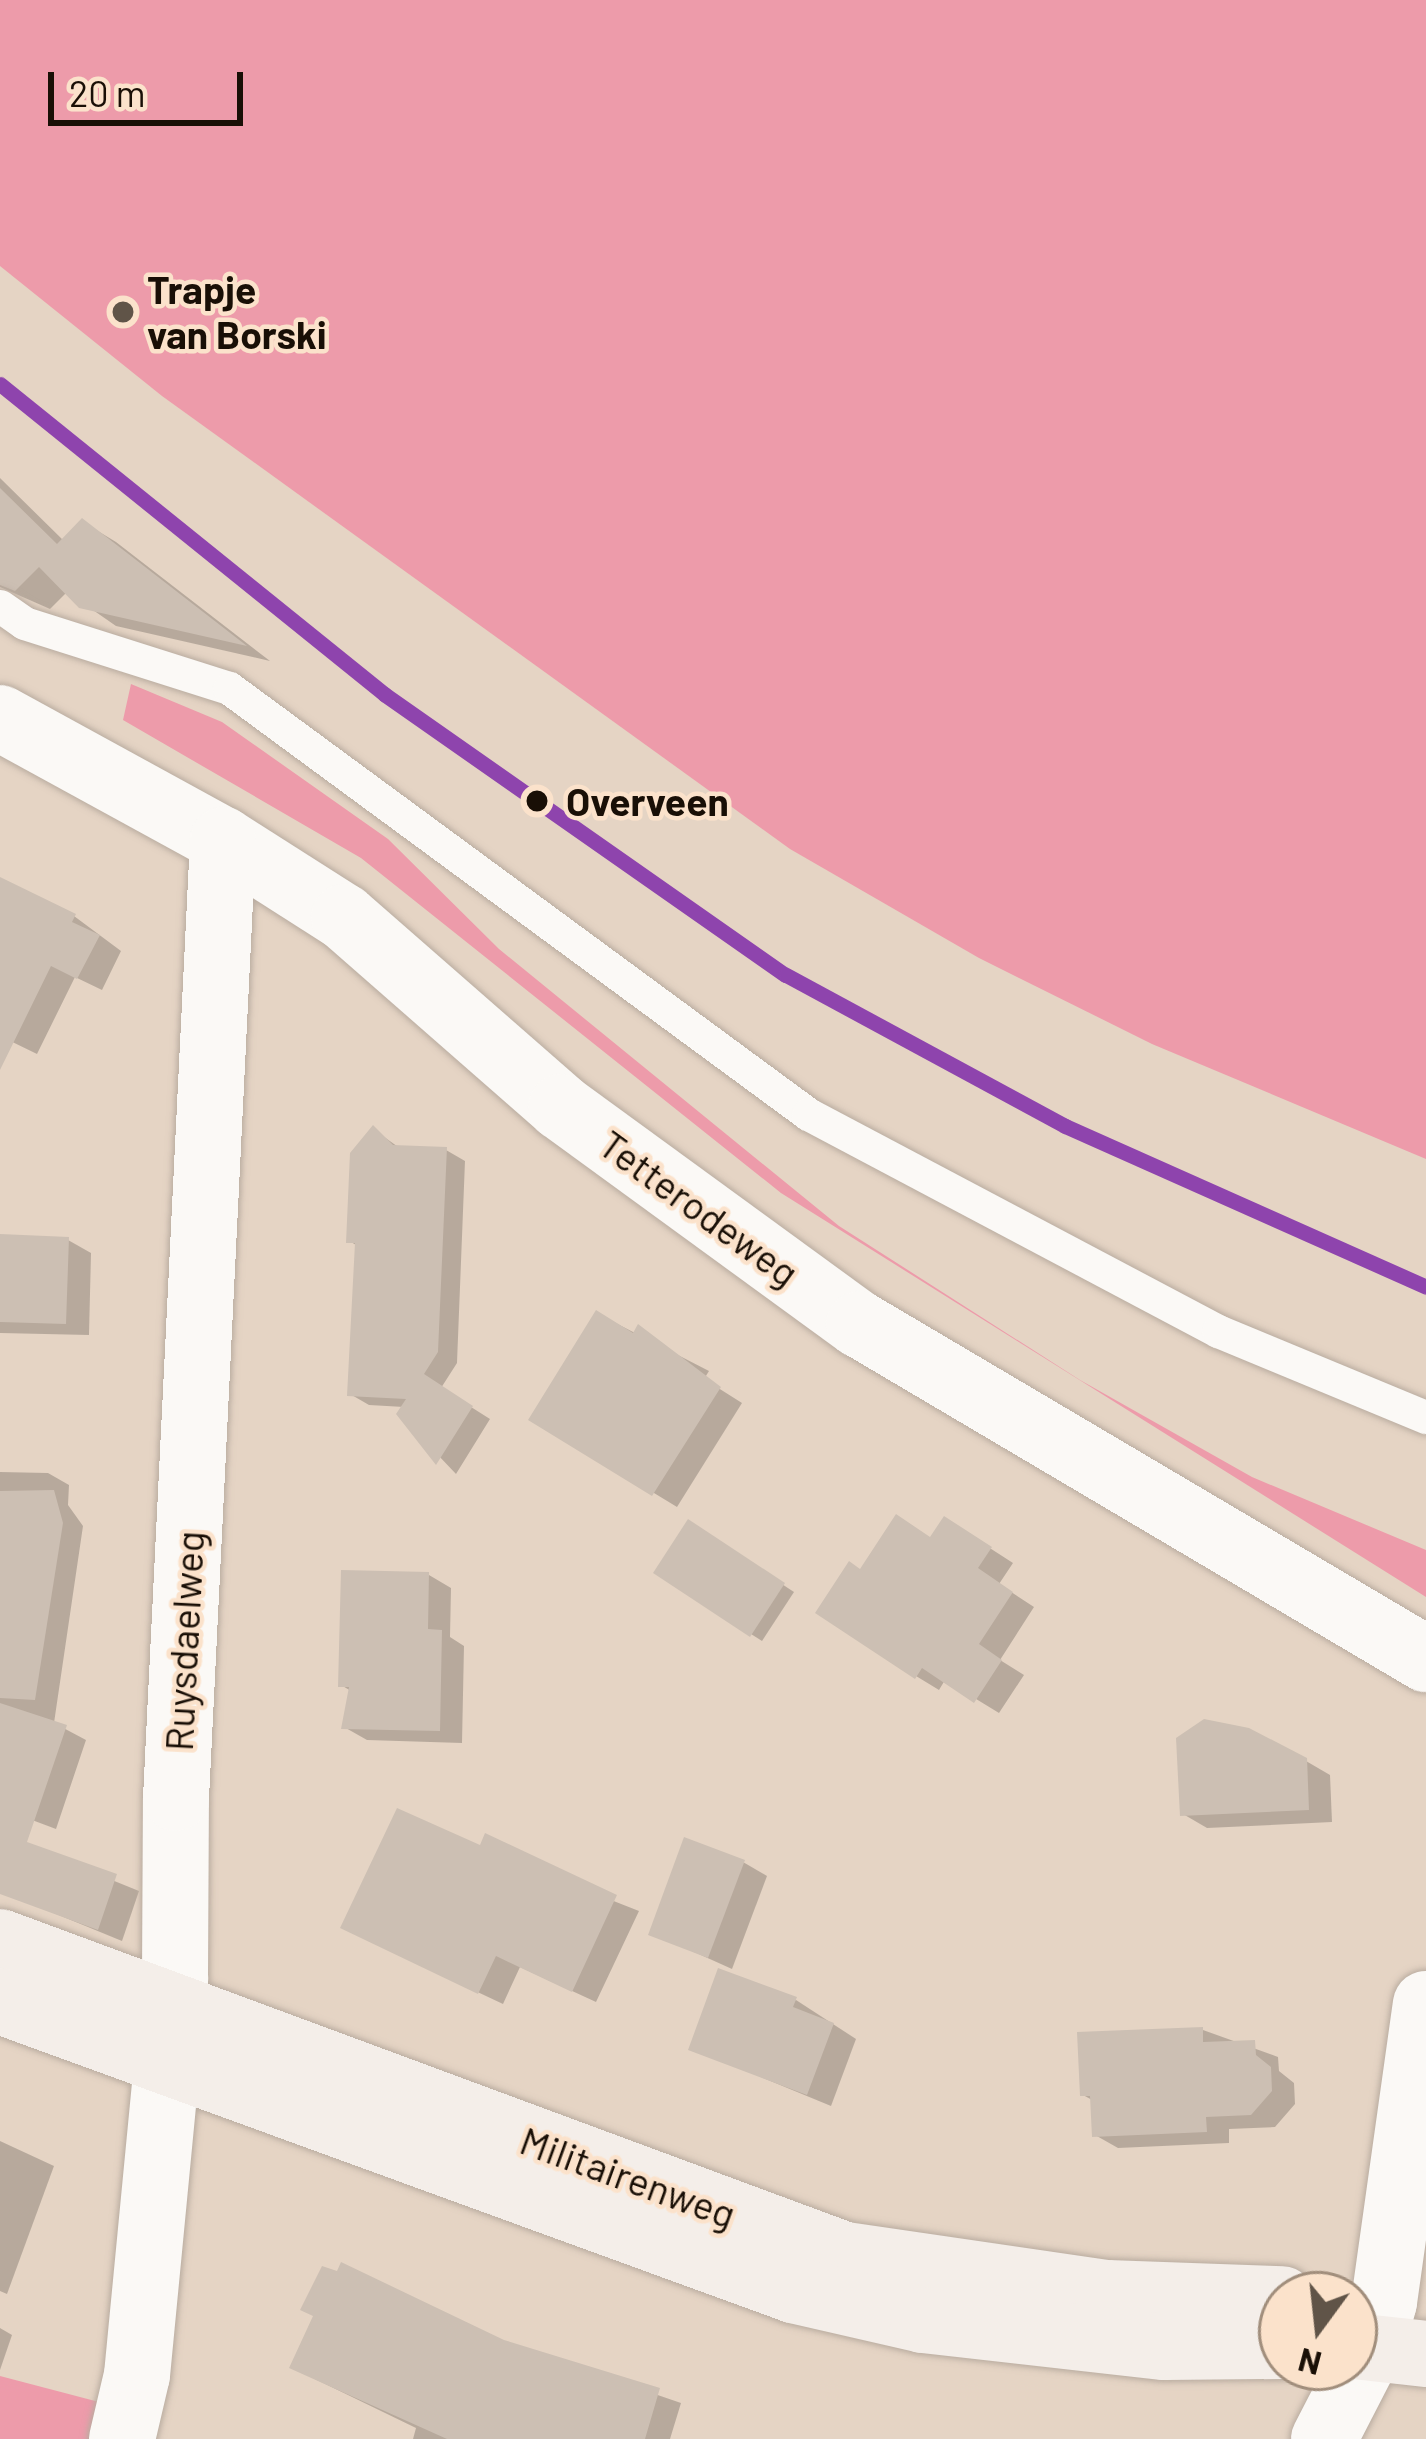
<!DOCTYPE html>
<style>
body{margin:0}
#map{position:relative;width:1426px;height:2439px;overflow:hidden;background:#e5d4c4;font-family:Barlow,sans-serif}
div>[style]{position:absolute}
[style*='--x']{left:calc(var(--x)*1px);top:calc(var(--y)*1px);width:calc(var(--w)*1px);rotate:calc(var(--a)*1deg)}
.forest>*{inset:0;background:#ed9baa}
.shadow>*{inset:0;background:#0003}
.building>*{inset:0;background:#ccbfb3}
.roads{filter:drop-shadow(0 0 3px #b9aca0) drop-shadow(0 0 3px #b9aca0)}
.service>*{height:33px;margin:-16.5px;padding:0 16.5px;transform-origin:16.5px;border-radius:16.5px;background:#fbf9f6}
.minor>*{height:66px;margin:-33px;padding:0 33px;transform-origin:33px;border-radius:33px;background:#fbf9f6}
.primary>*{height:66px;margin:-33px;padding:0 33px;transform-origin:33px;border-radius:33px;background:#f4eee9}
.rail-1>*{height:15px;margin:-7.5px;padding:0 7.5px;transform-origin:7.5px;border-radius:7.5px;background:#8e44ad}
.dots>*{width:33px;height:33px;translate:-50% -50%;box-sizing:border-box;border:6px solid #fbe2cb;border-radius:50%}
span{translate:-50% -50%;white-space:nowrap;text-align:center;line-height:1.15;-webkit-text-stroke:9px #fbe2cb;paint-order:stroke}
.poi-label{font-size:39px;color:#190f06;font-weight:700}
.left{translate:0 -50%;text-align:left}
.stop-label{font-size:39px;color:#190f06;font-weight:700}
.street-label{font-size:39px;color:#190f06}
.north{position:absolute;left:1258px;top:2271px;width:120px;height:120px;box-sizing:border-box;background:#fbe2cb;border:3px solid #a18e7c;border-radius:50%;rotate:195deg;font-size:33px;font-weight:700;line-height:48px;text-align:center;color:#190f06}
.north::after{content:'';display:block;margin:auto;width:42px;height:54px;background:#605448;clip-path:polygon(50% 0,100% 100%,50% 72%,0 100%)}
.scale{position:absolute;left:48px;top:72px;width:195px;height:54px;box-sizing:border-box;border:6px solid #190f06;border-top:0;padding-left:15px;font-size:36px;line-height:42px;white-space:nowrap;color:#190f06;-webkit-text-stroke:9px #fbe2cb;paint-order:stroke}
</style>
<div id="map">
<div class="forest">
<i style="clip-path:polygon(0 0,1426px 0,1426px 1159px,1152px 1044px,979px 958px,790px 849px,162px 396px,0 266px)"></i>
<i style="clip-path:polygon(131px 684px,222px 722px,388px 839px,499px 949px,839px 1226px,1080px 1380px,1252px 1477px,1426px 1550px,1426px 1597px,781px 1193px,361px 858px,123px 720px)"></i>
<i style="clip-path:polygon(0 2376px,99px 2402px,92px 2439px,0 2439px)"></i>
</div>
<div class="shadow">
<i style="clip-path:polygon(0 478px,64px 541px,83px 522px,116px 542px,270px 661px,116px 626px,67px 592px,50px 609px,0 587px)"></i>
<i style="clip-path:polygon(0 883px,74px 916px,121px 951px,102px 990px,75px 977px,37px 1054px,0 1036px)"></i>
<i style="clip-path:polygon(373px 1129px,401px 1149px,446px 1150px,465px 1161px,457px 1363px,441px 1388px,490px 1419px,456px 1474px,399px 1414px,404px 1407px,369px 1405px,350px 1394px,358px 1246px,349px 1241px)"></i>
<i style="clip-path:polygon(0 1237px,68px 1240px,91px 1253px,89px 1335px,0 1333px)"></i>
<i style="clip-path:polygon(598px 1314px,709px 1371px,704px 1379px,742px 1403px,677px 1507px,654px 1493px)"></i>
<i style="clip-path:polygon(0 1472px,48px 1473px,69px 1485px,68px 1505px,83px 1526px,54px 1723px,86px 1740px,56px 1829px,0 1808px)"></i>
<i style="clip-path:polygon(700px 1530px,794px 1592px,762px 1641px,751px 1634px)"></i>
<i style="clip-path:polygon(968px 1534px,1013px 1563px,999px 1584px,1034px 1607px,1000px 1660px,1024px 1675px,999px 1713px,945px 1680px,939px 1690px,916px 1676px,861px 1572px,932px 1540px)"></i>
<i style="clip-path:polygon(429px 1575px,451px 1588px,450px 1637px,464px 1646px,462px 1743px,367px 1740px,344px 1727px,351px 1691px,341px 1685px)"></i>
<i style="clip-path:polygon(1306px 1761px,1330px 1775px,1332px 1822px,1207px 1828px,1183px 1814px)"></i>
<i style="clip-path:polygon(28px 1846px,139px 1891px,122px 1941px,10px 1895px)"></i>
<i style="clip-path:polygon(481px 1849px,639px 1911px,596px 2002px,520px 1967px,503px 2004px,367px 1940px)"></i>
<i style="clip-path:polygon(743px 1862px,767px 1876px,732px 1969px,652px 1933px)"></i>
<i style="clip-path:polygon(796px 2000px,856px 2039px,831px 2106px,691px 2048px)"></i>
<i style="clip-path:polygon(1203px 2030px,1278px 2057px,1279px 2071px,1294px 2083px,1295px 2104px,1275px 2127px,1229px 2129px,1229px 2143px,1118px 2148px,1095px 2135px,1094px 2101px,1083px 2095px)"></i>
<i style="clip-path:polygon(0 2141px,54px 2166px,7px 2294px,0 2291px)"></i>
<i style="clip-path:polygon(0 2328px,12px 2335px,0 2370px)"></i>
<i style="clip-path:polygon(503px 2342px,681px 2403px,670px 2439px,413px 2439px,416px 2428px,315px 2379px)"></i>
</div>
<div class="building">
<i style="clip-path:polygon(0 488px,57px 544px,82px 518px,247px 646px,79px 608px,39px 567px,15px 591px,0 585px)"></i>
<i style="clip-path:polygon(0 877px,76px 914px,72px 922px,100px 935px,77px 979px,51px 966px,0 1070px)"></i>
<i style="clip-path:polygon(373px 1125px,393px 1145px,447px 1147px,438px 1352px,424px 1374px,473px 1406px,436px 1465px,396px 1414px,406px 1399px,347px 1396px,355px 1243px,346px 1243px,350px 1153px)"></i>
<i style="clip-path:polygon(0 1234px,69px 1237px,66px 1324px,0 1322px)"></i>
<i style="clip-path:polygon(596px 1310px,633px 1333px,638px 1324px,721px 1387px,652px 1496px,528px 1420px)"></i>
<i style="clip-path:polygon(54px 1490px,63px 1523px,35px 1700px,0 1698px,0 1491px)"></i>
<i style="clip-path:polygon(896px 1514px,930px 1537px,944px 1516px,992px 1547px,978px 1568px,1013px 1592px,979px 1644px,1002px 1660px,974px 1703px,922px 1668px,915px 1679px,815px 1613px,849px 1561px,860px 1569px)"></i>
<i style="clip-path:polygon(688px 1519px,785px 1583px,750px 1637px,653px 1573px)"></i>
<i style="clip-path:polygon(341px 1570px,429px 1572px,428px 1629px,442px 1630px,440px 1731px,341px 1729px,349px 1687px,338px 1687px)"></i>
<i style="clip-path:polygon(0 1703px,67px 1725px,27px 1842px,117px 1874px,98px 1930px,0 1894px)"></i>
<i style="clip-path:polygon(1204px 1719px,1249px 1728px,1307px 1758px,1309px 1810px,1180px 1816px,1176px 1738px)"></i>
<i style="clip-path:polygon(397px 1808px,480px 1845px,485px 1833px,617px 1895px,572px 1992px,496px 1956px,478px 1994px,340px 1928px)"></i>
<i style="clip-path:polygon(684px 1837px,745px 1860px,708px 1958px,648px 1935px)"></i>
<i style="clip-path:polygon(718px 1968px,797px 1997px,793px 2007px,834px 2023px,807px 2095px,688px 2050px)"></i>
<i style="clip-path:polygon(1203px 2027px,1203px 2042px,1255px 2040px,1256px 2055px,1271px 2067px,1272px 2091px,1251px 2115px,1206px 2117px,1207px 2132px,1092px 2137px,1090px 2096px,1080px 2096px,1077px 2032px)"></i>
<i style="clip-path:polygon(341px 2262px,504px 2340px,660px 2388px,645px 2439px,447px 2439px,289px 2368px,313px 2316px,300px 2310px,322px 2266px,337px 2271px)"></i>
</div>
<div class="roads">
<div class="service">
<i style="--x:0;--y:606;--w:29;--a:35"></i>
<i style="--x:24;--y:623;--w:215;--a:17.6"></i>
<i style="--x:229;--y:688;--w:719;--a:36.34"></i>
<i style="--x:808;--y:1114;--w:464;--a:27.9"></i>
<i style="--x:1218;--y:1331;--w:225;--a:22.5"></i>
</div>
<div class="minor">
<i style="--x:0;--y:718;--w:254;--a:28.7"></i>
<i style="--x:223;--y:840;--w:143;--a:32.5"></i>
<i style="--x:344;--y:917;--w:288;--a:41.2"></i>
<i style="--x:561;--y:1107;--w:369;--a:36.1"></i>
<i style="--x:859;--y:1324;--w:659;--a:30.58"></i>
<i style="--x:122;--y:2439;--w:66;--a:-76.8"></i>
<i style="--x:137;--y:2375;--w:399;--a:-84.5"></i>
<i style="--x:175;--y:1978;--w:180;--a:-89.7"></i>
<i style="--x:176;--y:1798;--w:959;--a:-87.19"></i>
<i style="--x:1324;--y:2439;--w:105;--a:-62.7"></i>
<i style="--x:1372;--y:2346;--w:46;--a:-74.7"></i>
<i style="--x:1384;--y:2302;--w:301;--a:-82"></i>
</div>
<div class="primary">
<i style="--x:0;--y:1942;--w:901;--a:20.33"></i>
<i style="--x:845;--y:2255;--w:265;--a:8.3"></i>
<i style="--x:1107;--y:2293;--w:175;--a:2"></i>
<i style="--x:0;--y:2001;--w:844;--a:20.02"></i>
<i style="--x:793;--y:2290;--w:133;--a:13"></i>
<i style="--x:923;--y:2320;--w:243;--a:6.4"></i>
<i style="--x:1164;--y:2347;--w:118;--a:-0.5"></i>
<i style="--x:1354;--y:2346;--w:72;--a:6.3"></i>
</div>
</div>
<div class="rail-1">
<i style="--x:0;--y:384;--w:494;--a:38.9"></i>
<i style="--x:384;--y:694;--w:490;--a:35"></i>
<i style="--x:786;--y:975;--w:317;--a:28.4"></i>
<i style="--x:1065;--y:1126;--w:395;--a:24"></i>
</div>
<div class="dots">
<i style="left:123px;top:312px;background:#605448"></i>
<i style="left:537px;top:801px;background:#190f06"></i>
</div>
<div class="poi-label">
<span class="left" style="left:147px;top:312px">Trapje<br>van Borski</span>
</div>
<div class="stop-label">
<span class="left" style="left:566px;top:801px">Overveen</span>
</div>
<div class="street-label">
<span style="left:699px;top:1208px;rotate:36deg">Tetterodeweg</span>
<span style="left:184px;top:1641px;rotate:-87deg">Ruysdaelweg</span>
<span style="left:628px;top:2177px;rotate:20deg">Militairenweg</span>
</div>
<div class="north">N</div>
<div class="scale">20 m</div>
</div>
